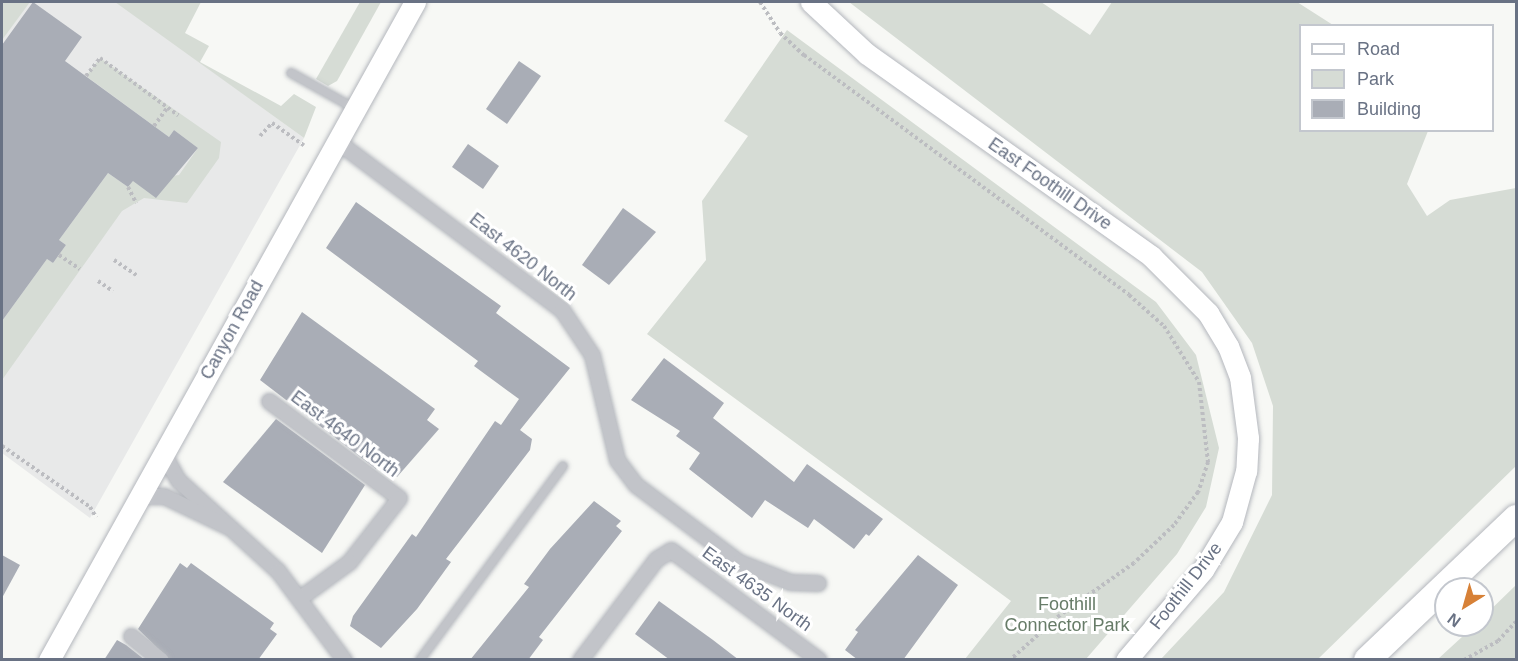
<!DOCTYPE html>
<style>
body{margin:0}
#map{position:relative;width:1518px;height:661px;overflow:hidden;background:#f7f8f5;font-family:Arial,sans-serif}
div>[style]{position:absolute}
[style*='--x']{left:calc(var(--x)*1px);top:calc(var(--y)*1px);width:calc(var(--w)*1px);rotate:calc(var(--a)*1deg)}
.built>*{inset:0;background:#e8e9e9}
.green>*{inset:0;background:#d6dcd5}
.building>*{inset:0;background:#a9adb6}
.path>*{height:4px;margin-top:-2px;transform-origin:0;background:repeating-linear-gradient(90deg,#bcbdc1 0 3px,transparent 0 6px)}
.roads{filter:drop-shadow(0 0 2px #b4b7bd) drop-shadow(0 0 2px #b4b7bd)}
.service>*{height:8px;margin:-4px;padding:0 4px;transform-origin:4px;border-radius:4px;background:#c2c4c9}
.minor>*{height:15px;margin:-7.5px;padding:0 7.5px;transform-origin:7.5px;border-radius:7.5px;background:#c2c4c9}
.secondary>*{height:21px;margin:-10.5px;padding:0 10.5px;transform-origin:10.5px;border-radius:10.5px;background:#fff}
.trunk>*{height:26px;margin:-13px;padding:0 13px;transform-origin:13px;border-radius:13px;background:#fff}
span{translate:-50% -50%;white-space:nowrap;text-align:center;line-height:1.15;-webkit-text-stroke:6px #fff;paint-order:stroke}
.street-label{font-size:18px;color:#697284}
.park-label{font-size:18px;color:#677c68}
.frame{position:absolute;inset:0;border:3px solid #697284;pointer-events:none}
.legend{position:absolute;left:1299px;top:24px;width:195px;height:108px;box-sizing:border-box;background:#fff;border:2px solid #c3c7ce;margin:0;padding:8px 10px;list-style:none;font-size:18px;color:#697284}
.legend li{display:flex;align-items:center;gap:12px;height:30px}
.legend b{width:30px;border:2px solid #c3c7ce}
.north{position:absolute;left:1434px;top:577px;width:60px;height:60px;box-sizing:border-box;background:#fff;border:2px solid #c3c7ce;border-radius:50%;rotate:217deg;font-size:16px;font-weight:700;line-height:24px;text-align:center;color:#697284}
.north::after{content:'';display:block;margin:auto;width:21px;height:27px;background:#d78137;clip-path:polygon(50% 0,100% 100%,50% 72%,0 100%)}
</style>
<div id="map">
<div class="built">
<i style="clip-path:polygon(2px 2px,117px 2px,304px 138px,90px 518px,2px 453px)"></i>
</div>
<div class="green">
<i style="clip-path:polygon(2px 2px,30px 2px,2px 40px)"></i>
<i style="clip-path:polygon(115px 2px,201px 2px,185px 33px,209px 46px,200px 62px,281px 106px,294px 94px,316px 107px,304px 138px)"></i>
<i style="clip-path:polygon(360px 2px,381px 2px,337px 81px,328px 86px,316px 79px)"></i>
<i style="clip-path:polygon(849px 2px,1041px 2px,1090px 35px,1112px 2px,1297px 2px,1333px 25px,1300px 26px,1300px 130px,1428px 131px,1407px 184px,1427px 216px,1450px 200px,1516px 188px,1516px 466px,1318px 659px,1161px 659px,1224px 592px,1272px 495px,1273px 406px,1252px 343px,1202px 272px)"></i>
<i style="clip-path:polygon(787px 30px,1156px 302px,1196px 355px,1219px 448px,1206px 507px,1177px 554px,1086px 659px,965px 659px,1011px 601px,647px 334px,706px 260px,702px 201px,748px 136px,724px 121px)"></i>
<i style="clip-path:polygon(100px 58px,221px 142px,219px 158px,187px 203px,144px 198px,122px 211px,2px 380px,2px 321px,47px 259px,53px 263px,66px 245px,59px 240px,108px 173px,128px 187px,133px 181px,179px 175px,198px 148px,174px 130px,169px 137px,86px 76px)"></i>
<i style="clip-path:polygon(1516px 585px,1516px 659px,1438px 659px,1475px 625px,1482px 625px,1482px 618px)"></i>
</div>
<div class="building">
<i style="clip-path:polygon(33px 2px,82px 37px,65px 61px,169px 137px,174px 130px,198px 148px,156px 198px,133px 181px,128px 187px,108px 173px,59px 240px,66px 245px,53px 263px,47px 259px,2px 321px,2px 45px)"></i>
<i style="clip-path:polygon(519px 61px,541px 76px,507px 124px,486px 109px)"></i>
<i style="clip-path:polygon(468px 144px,499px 166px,483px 189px,452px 167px)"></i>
<i style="clip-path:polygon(356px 202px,501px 306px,496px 313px,570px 368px,520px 430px,532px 439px,530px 450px,446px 559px,451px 562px,417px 609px,381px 648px,350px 626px,353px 616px,412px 534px,416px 537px,495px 421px,501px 425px,519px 399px,474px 366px,478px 361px,326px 248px)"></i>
<i style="clip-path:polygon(623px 208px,656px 232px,609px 285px,582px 265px)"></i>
<i style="clip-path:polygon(302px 312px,435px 409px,427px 420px,439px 429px,397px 477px,379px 464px,376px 469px,260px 380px)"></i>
<i style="clip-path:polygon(664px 358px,724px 403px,713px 418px,794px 482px,807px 464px,883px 519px,869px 536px,866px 534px,854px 549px,814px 519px,808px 528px,765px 500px,752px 518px,689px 469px,700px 453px,676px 436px,680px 431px,631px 400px)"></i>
<i style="clip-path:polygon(276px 419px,365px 485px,322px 553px,223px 482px)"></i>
<i style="clip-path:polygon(594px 501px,621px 521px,616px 526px,622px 531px,539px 637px,543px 640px,528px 660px,470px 660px,529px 587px,524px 584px,550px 549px)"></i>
<i style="clip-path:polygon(2px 555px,20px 565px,2px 598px)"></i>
<i style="clip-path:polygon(918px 555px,958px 585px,903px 660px,858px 660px,845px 650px,858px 632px,855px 630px)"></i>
<i style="clip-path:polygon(180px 563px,187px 568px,191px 563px,274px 623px,270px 629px,277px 634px,258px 660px,170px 660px,138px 629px)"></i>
<i style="clip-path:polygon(659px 601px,713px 640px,739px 660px,670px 660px,635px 634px)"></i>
<i style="clip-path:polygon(117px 640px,126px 645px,145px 660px,104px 660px)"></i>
</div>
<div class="path">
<i style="--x:760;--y:2;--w:37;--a:57"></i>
<i style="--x:780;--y:33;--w:33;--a:43"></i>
<i style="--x:804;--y:55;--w:404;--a:36.4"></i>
<i style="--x:1129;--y:295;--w:47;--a:41.5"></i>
<i style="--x:1164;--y:326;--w:66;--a:58"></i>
<i style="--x:1199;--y:382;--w:81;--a:83.6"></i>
<i style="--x:1208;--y:462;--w:32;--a:108"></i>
<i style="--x:1198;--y:492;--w:41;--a:126"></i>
<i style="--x:1174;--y:525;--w:55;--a:136.5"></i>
<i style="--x:1134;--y:563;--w:90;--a:144.9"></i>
<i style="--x:1060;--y:615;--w:67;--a:138"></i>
<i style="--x:86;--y:76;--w:23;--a:-52"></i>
<i style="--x:100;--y:58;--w:97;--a:36.2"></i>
<i style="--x:154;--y:126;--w:22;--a:-54"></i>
<i style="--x:260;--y:136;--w:18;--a:-47"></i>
<i style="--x:272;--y:123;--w:39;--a:35"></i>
<i style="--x:128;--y:187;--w:18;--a:63"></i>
<i style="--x:59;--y:255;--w:25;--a:34"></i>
<i style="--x:114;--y:260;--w:27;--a:34"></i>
<i style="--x:98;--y:281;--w:18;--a:34"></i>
<i style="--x:2;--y:446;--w:107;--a:34.7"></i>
<i style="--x:90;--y:507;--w:12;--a:59"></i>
<i style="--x:1464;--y:660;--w:39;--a:-29"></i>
<i style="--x:1498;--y:641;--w:26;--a:-47"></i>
</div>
<div class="roads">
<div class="service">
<i style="--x:291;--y:73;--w:72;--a:29.1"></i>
<i style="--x:420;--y:660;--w:241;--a:-53.6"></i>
</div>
<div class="minor">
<i style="--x:338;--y:142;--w:280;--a:36.9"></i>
<i style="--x:562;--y:310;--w:54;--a:56.3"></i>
<i style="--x:592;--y:355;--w:108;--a:76.6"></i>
<i style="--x:617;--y:460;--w:31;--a:53"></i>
<i style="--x:636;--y:485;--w:129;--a:36.8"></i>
<i style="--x:739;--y:562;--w:55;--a:21.4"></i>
<i style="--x:790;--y:582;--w:28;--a:2"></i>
<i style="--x:269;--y:401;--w:162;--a:36.7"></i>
<i style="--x:399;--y:498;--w:81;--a:128"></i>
<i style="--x:349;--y:562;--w:59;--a:143.9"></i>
<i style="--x:163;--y:453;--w:31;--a:61"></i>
<i style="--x:178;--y:480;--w:135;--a:42.3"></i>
<i style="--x:278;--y:571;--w:111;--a:53.4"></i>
<i style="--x:139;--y:496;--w:25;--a:0"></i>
<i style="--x:164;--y:496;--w:70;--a:25.5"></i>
<i style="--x:131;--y:636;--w:38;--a:39"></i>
<i style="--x:580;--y:660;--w:126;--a:-53"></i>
<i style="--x:656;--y:559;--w:17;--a:-31"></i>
<i style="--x:671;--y:550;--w:184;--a:36.6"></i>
</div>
<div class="secondary">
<i style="--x:811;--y:2;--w:76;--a:42.9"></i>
<i style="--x:867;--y:54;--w:349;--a:35.4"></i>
<i style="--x:1151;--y:256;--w:81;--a:45"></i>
<i style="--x:1208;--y:313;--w:39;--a:59"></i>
<i style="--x:1228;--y:346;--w:33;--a:69"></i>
<i style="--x:1240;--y:377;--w:62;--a:82.5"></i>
<i style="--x:1248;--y:438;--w:33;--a:93"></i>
<i style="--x:1246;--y:471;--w:53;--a:105.4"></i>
<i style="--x:1232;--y:522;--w:56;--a:121.1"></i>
<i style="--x:1203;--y:570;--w:118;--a:130.5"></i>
<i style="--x:49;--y:660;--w:753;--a:-60.92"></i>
</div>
<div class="trunk">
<i style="--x:1367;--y:660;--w:206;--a:-43.6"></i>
</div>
</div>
<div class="street-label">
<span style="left:1050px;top:184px;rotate:35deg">East Foothill Drive</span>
<span style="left:523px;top:257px;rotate:38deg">East 4620 North</span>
<span style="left:232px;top:330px;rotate:-61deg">Canyon Road</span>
<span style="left:345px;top:434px;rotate:37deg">East 4640 North</span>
<span style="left:1186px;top:586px;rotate:-52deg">Foothill Drive</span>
<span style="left:757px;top:589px;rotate:36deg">East 4635 North</span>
</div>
<div class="park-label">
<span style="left:1067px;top:615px">Foothill<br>Connector Park</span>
</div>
<div class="frame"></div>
<ul class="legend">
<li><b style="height:8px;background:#fff"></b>Road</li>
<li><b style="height:16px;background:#d6dcd5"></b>Park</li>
<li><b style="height:16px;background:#a9adb6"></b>Building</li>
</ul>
<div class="north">N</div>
</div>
